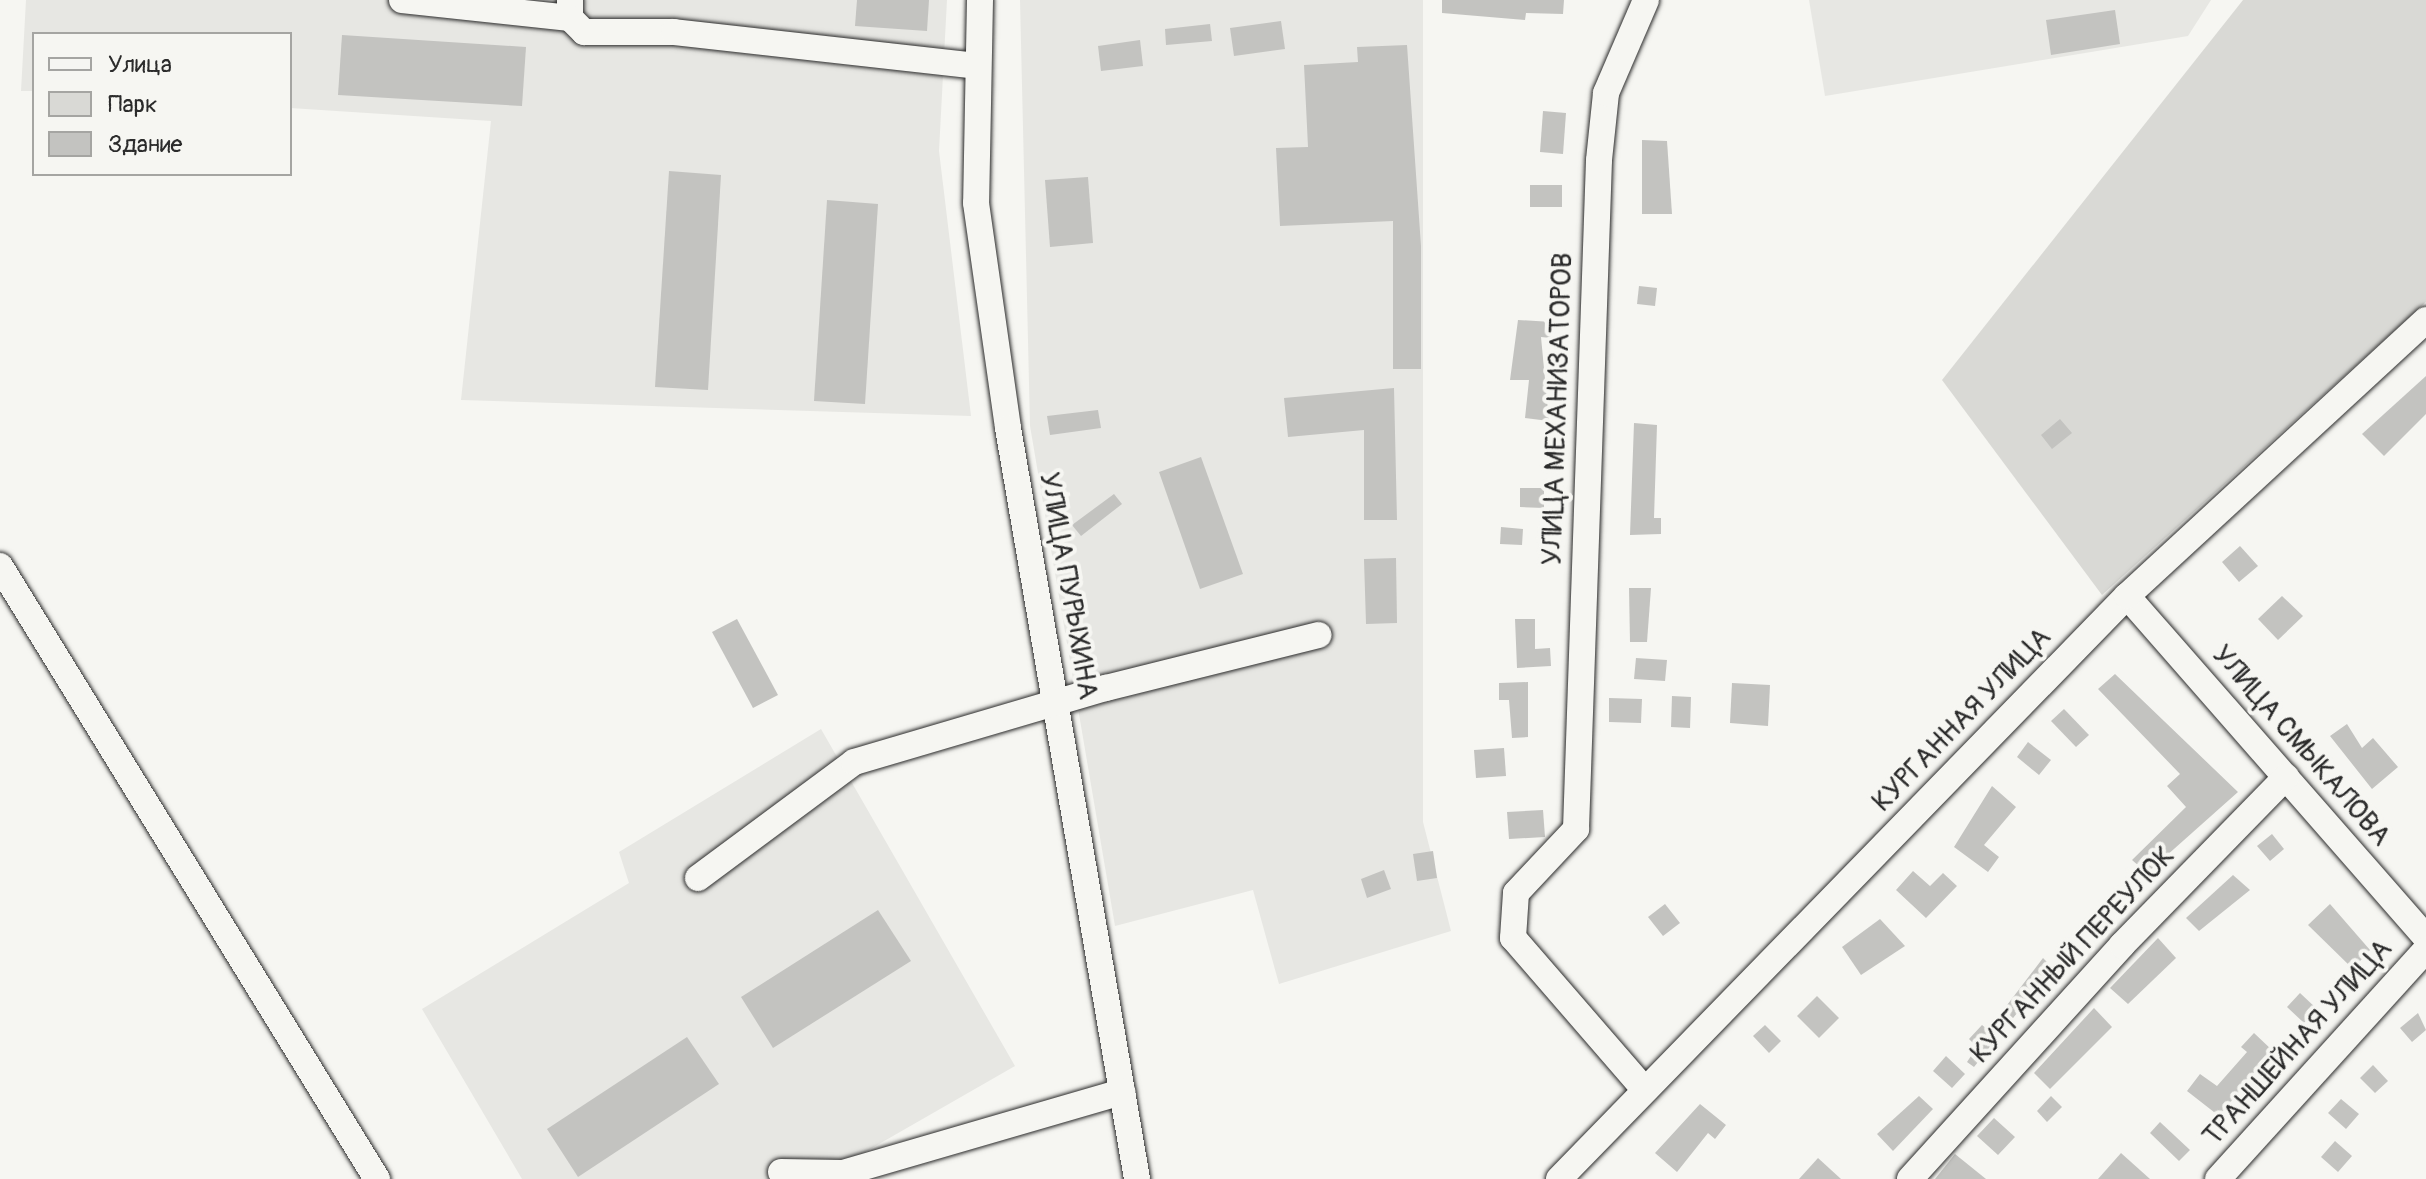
<!DOCTYPE html>
<meta charset="utf-8">
<style>
body{margin:0}
#map{position:relative;width:2426px;height:1179px;overflow:hidden;background:#f6f6f2;font-family:Pangolin,sans-serif}
div>[style]{position:absolute}
[style*='--x']{left:calc(var(--x)*1px);top:calc(var(--y)*1px);width:calc(var(--w)*1px);rotate:calc(var(--a)*1deg)}
.built>*{inset:0;background:#e7e7e3}
.green>*{inset:0;background:#d9d9d5}
.building>*{inset:0;background:#c3c3c0}
.roads{filter:drop-shadow(0 0 2px #2b2b2b) drop-shadow(0 0 2px #2b2b2b)}
.minor>*{height:26px;margin:-13px;padding:0 13px;transform-origin:13px;border-radius:13px;background:#f6f6f2}
span{translate:-50% -50%;white-space:nowrap;text-align:center;line-height:1.15;-webkit-text-stroke:8px #f6f6f2;paint-order:stroke}
.street-label{font-size:28px;color:#2b2b2b}
.legend{position:absolute;left:32px;top:32px;width:260px;height:144px;box-sizing:border-box;background:#f6f6f2;border:2px solid #a5a5a2;margin:0;padding:10px 14px;list-style:none;font-size:24px;color:#2b2b2b}
.legend li{display:flex;align-items:center;gap:16px;height:40px}
.legend b{width:40px;border:2px solid #a5a5a2}
</style>
<div id="map">
<div class="built">
<i style="clip-path:polygon(26px 0,947px 0,939px 151px,971px 416px,461px 400px,491px 121px,290px 108px,290px 34px,34px 34px,34px 91px,21px 91px)"></i>
<i style="clip-path:polygon(1020px 0,1423px 0,1423px 822px,1451px 931px,1279px 984px,1253px 890px,1115px 926px,1030px 426px)"></i>
<i style="clip-path:polygon(1809px 0,2211px 0,2188px 36px,1825px 96px)"></i>
<i style="clip-path:polygon(821px 729px,1015px 1066px,818px 1179px,522px 1179px,422px 1009px,629px 883px,619px 852px)"></i>
</div>
<div class="green">
<i style="clip-path:polygon(2243px 0,2426px 0,2426px 302px,2102px 595px,1942px 380px)"></i>
</div>
<div class="building">
<i style="clip-path:polygon(857px 0,929px 0,927px 31px,855px 26px)"></i>
<i style="clip-path:polygon(1442px 0,1564px 0,1563px 14px,1526px 13px,1525px 20px,1442px 13px)"></i>
<i style="clip-path:polygon(2115px 10px,2120px 44px,2051px 55px,2046px 20px)"></i>
<i style="clip-path:polygon(1281px 21px,1285px 49px,1234px 56px,1230px 28px)"></i>
<i style="clip-path:polygon(1210px 24px,1212px 41px,1166px 45px,1165px 29px)"></i>
<i style="clip-path:polygon(342px 35px,526px 47px,522px 106px,338px 95px)"></i>
<i style="clip-path:polygon(1140px 40px,1143px 66px,1101px 71px,1098px 46px)"></i>
<i style="clip-path:polygon(1407px 45px,1421px 246px,1421px 369px,1393px 369px,1393px 221px,1280px 226px,1276px 148px,1308px 147px,1304px 65px,1358px 62px,1357px 47px)"></i>
<i style="clip-path:polygon(1543px 111px,1566px 113px,1563px 154px,1540px 152px)"></i>
<i style="clip-path:polygon(1642px 140px,1667px 141px,1672px 214px,1642px 214px)"></i>
<i style="clip-path:polygon(669px 171px,721px 175px,708px 390px,655px 387px)"></i>
<i style="clip-path:polygon(1088px 177px,1093px 243px,1050px 247px,1045px 180px)"></i>
<i style="clip-path:polygon(1530px 185px,1562px 185px,1562px 207px,1530px 207px)"></i>
<i style="clip-path:polygon(827px 200px,878px 204px,865px 404px,814px 401px)"></i>
<i style="clip-path:polygon(1639px 286px,1657px 288px,1655px 306px,1637px 304px)"></i>
<i style="clip-path:polygon(1518px 320px,1552px 322px,1551px 338px,1541px 337px,1549px 421px,1525px 418px,1529px 380px,1510px 380px)"></i>
<i style="clip-path:polygon(2426px 376px,2426px 414px,2384px 456px,2362px 434px)"></i>
<i style="clip-path:polygon(1394px 388px,1397px 520px,1364px 520px,1364px 430px,1288px 437px,1284px 398px)"></i>
<i style="clip-path:polygon(1098px 410px,1101px 428px,1050px 435px,1047px 416px)"></i>
<i style="clip-path:polygon(2060px 419px,2072px 433px,2052px 449px,2041px 435px)"></i>
<i style="clip-path:polygon(1634px 423px,1657px 425px,1654px 518px,1661px 518px,1661px 534px,1630px 535px)"></i>
<i style="clip-path:polygon(1201px 457px,1243px 574px,1200px 589px,1159px 472px)"></i>
<i style="clip-path:polygon(1520px 488px,1544px 488px,1544px 508px,1520px 507px)"></i>
<i style="clip-path:polygon(1114px 494px,1122px 504px,1081px 536px,1072px 525px)"></i>
<i style="clip-path:polygon(1501px 527px,1523px 529px,1522px 545px,1500px 544px)"></i>
<i style="clip-path:polygon(2240px 546px,2258px 566px,2239px 582px,2222px 562px)"></i>
<i style="clip-path:polygon(1396px 558px,1397px 623px,1366px 624px,1364px 559px)"></i>
<i style="clip-path:polygon(1629px 588px,1651px 588px,1647px 642px,1630px 642px)"></i>
<i style="clip-path:polygon(2282px 596px,2303px 616px,2278px 640px,2258px 619px)"></i>
<i style="clip-path:polygon(737px 619px,778px 695px,753px 708px,712px 632px)"></i>
<i style="clip-path:polygon(1515px 619px,1535px 619px,1535px 649px,1550px 648px,1551px 666px,1517px 668px)"></i>
<i style="clip-path:polygon(1636px 658px,1667px 660px,1665px 681px,1634px 679px)"></i>
<i style="clip-path:polygon(2115px 674px,2238px 792px,2147px 873px,2132px 860px,2186px 807px,2167px 786px,2180px 774px,2098px 689px)"></i>
<i style="clip-path:polygon(1528px 682px,1528px 737px,1512px 738px,1509px 700px,1499px 700px,1499px 683px)"></i>
<i style="clip-path:polygon(1732px 683px,1770px 685px,1768px 726px,1730px 723px)"></i>
<i style="clip-path:polygon(1672px 696px,1691px 697px,1690px 728px,1671px 727px)"></i>
<i style="clip-path:polygon(1609px 698px,1642px 699px,1641px 723px,1609px 722px)"></i>
<i style="clip-path:polygon(2064px 709px,2089px 735px,2076px 747px,2051px 721px)"></i>
<i style="clip-path:polygon(2347px 724px,2362px 748px,2373px 738px,2398px 767px,2372px 789px,2330px 736px)"></i>
<i style="clip-path:polygon(2028px 742px,2051px 760px,2039px 775px,2017px 757px)"></i>
<i style="clip-path:polygon(1504px 748px,1506px 776px,1476px 778px,1474px 750px)"></i>
<i style="clip-path:polygon(1992px 786px,2016px 807px,1984px 845px,1999px 857px,1988px 872px,1954px 847px)"></i>
<i style="clip-path:polygon(1543px 810px,1545px 837px,1509px 839px,1507px 812px)"></i>
<i style="clip-path:polygon(2272px 834px,2284px 849px,2270px 861px,2257px 846px)"></i>
<i style="clip-path:polygon(1433px 851px,1437px 878px,1417px 881px,1413px 854px)"></i>
<i style="clip-path:polygon(1384px 870px,1391px 889px,1367px 898px,1361px 879px)"></i>
<i style="clip-path:polygon(1913px 871px,1930px 886px,1943px 873px,1957px 886px,1926px 918px,1896px 890px)"></i>
<i style="clip-path:polygon(2233px 875px,2250px 890px,2199px 931px,2186px 918px)"></i>
<i style="clip-path:polygon(1665px 904px,1680px 923px,1663px 936px,1648px 917px)"></i>
<i style="clip-path:polygon(2330px 904px,2370px 950px,2353px 969px,2308px 925px)"></i>
<i style="clip-path:polygon(878px 910px,911px 961px,773px 1048px,741px 997px)"></i>
<i style="clip-path:polygon(1880px 919px,1905px 946px,1861px 975px,1842px 947px)"></i>
<i style="clip-path:polygon(2158px 938px,2176px 958px,2128px 1004px,2110px 988px)"></i>
<i style="clip-path:polygon(2043px 958px,2053px 968px,1974px 1067px,1967px 1062px,1977px 1047px,1969px 1039px,1982px 1025px,1988px 1030px)"></i>
<i style="clip-path:polygon(2300px 993px,2317px 1009px,2304px 1023px,2287px 1007px)"></i>
<i style="clip-path:polygon(1817px 996px,1839px 1018px,1819px 1038px,1797px 1016px)"></i>
<i style="clip-path:polygon(2094px 1008px,2112px 1027px,2050px 1089px,2034px 1073px)"></i>
<i style="clip-path:polygon(2418px 1013px,2426px 1030px,2412px 1042px,2400px 1028px)"></i>
<i style="clip-path:polygon(1765px 1025px,1781px 1041px,1769px 1053px,1753px 1036px)"></i>
<i style="clip-path:polygon(2254px 1033px,2273px 1051px,2219px 1116px,2187px 1091px,2200px 1074px,2217px 1086px,2247px 1052px,2241px 1047px)"></i>
<i style="clip-path:polygon(687px 1037px,719px 1084px,578px 1177px,547px 1129px)"></i>
<i style="clip-path:polygon(1946px 1056px,1965px 1074px,1952px 1088px,1933px 1071px)"></i>
<i style="clip-path:polygon(2373px 1065px,2388px 1081px,2375px 1093px,2360px 1078px)"></i>
<i style="clip-path:polygon(1919px 1096px,1933px 1109px,1893px 1151px,1877px 1134px)"></i>
<i style="clip-path:polygon(2051px 1096px,2062px 1107px,2047px 1122px,2037px 1111px)"></i>
<i style="clip-path:polygon(2341px 1099px,2359px 1114px,2346px 1129px,2328px 1113px)"></i>
<i style="clip-path:polygon(1700px 1104px,1726px 1125px,1715px 1139px,1708px 1133px,1677px 1172px,1655px 1153px)"></i>
<i style="clip-path:polygon(1994px 1118px,2015px 1137px,1998px 1155px,1977px 1136px)"></i>
<i style="clip-path:polygon(2160px 1122px,2190px 1150px,2179px 1161px,2150px 1133px)"></i>
<i style="clip-path:polygon(2335px 1141px,2352px 1156px,2338px 1172px,2321px 1157px)"></i>
<i style="clip-path:polygon(2121px 1153px,2150px 1179px,2098px 1179px)"></i>
<i style="clip-path:polygon(1955px 1154px,1986px 1179px,1935px 1179px)"></i>
<i style="clip-path:polygon(1818px 1158px,1841px 1179px,1799px 1179px)"></i>
</div>
<div class="roads">
<div class="minor">
<i style="--x:402;--y:0;--w:169;--a:6.1"></i>
<i style="--x:570;--y:0;--w:18;--a:90"></i>
<i style="--x:570;--y:18;--w:20;--a:45"></i>
<i style="--x:584;--y:32;--w:90;--a:0"></i>
<i style="--x:674;--y:32;--w:305;--a:6.4"></i>
<i style="--x:980;--y:0;--w:203;--a:91.1"></i>
<i style="--x:976;--y:203;--w:227;--a:81.9"></i>
<i style="--x:1008;--y:428;--w:762;--a:80.25"></i>
<i style="--x:0;--y:566;--w:720;--a:58.41"></i>
<i style="--x:2127;--y:596;--w:454;--a:48.8"></i>
<i style="--x:698;--y:878;--w:194;--a:-36.6"></i>
<i style="--x:854;--y:762;--w:263;--a:-16.4"></i>
<i style="--x:1106;--y:688;--w:219;--a:-14"></i>
<i style="--x:1644;--y:1089;--w:200;--a:-130.9"></i>
<i style="--x:1513;--y:938;--w:45;--a:-86.2"></i>
<i style="--x:1516;--y:893;--w:88;--a:-46.8"></i>
<i style="--x:1576;--y:829;--w:669;--a:-88.03"></i>
<i style="--x:1599;--y:160;--w:67;--a:-84"></i>
<i style="--x:1606;--y:93;--w:101;--a:-66.7"></i>
<i style="--x:781;--y:1172;--w:62;--a:0.9"></i>
<i style="--x:843;--y:1173;--w:291;--a:-16.2"></i>
<i style="--x:1559;--y:1179;--w:814;--a:-45.75"></i>
<i style="--x:2127;--y:596;--w:407;--a:-42.7"></i>
<i style="--x:1910;--y:1179;--w:316;--a:-47.8"></i>
<i style="--x:2122;--y:945;--w:235;--a:-45.7"></i>
<i style="--x:2218;--y:1179;--w:309;--a:-47.8"></i>
</div>
</div>
<div class="street-label">
<span style="left:1558px;top:409px;rotate:-88deg">УЛИЦА МЕХАНИЗАТОРОВ</span>
<span style="left:1068px;top:586px;rotate:80deg">УЛИЦА ПУРЫХИНА</span>
<span style="left:1962px;top:720px;rotate:-46deg">КУРГАННАЯ УЛИЦА</span>
<span style="left:2301px;top:746px;rotate:49deg">УЛИЦА СМЫКАЛОВА</span>
<span style="left:2073px;top:955px;rotate:-47deg">КУРГАННЫЙ ПЕРЕУЛОК</span>
<span style="left:2298px;top:1043px;rotate:-48deg">ТРАНШЕЙНАЯ УЛИЦА</span>
</div>
<ul class="legend">
<li><b style="height:10px;background:#f6f6f2"></b>Улица</li>
<li><b style="height:22px;background:#d9d9d5"></b>Парк</li>
<li><b style="height:22px;background:#c3c3c0"></b>Здание</li>
</ul>
</div>
